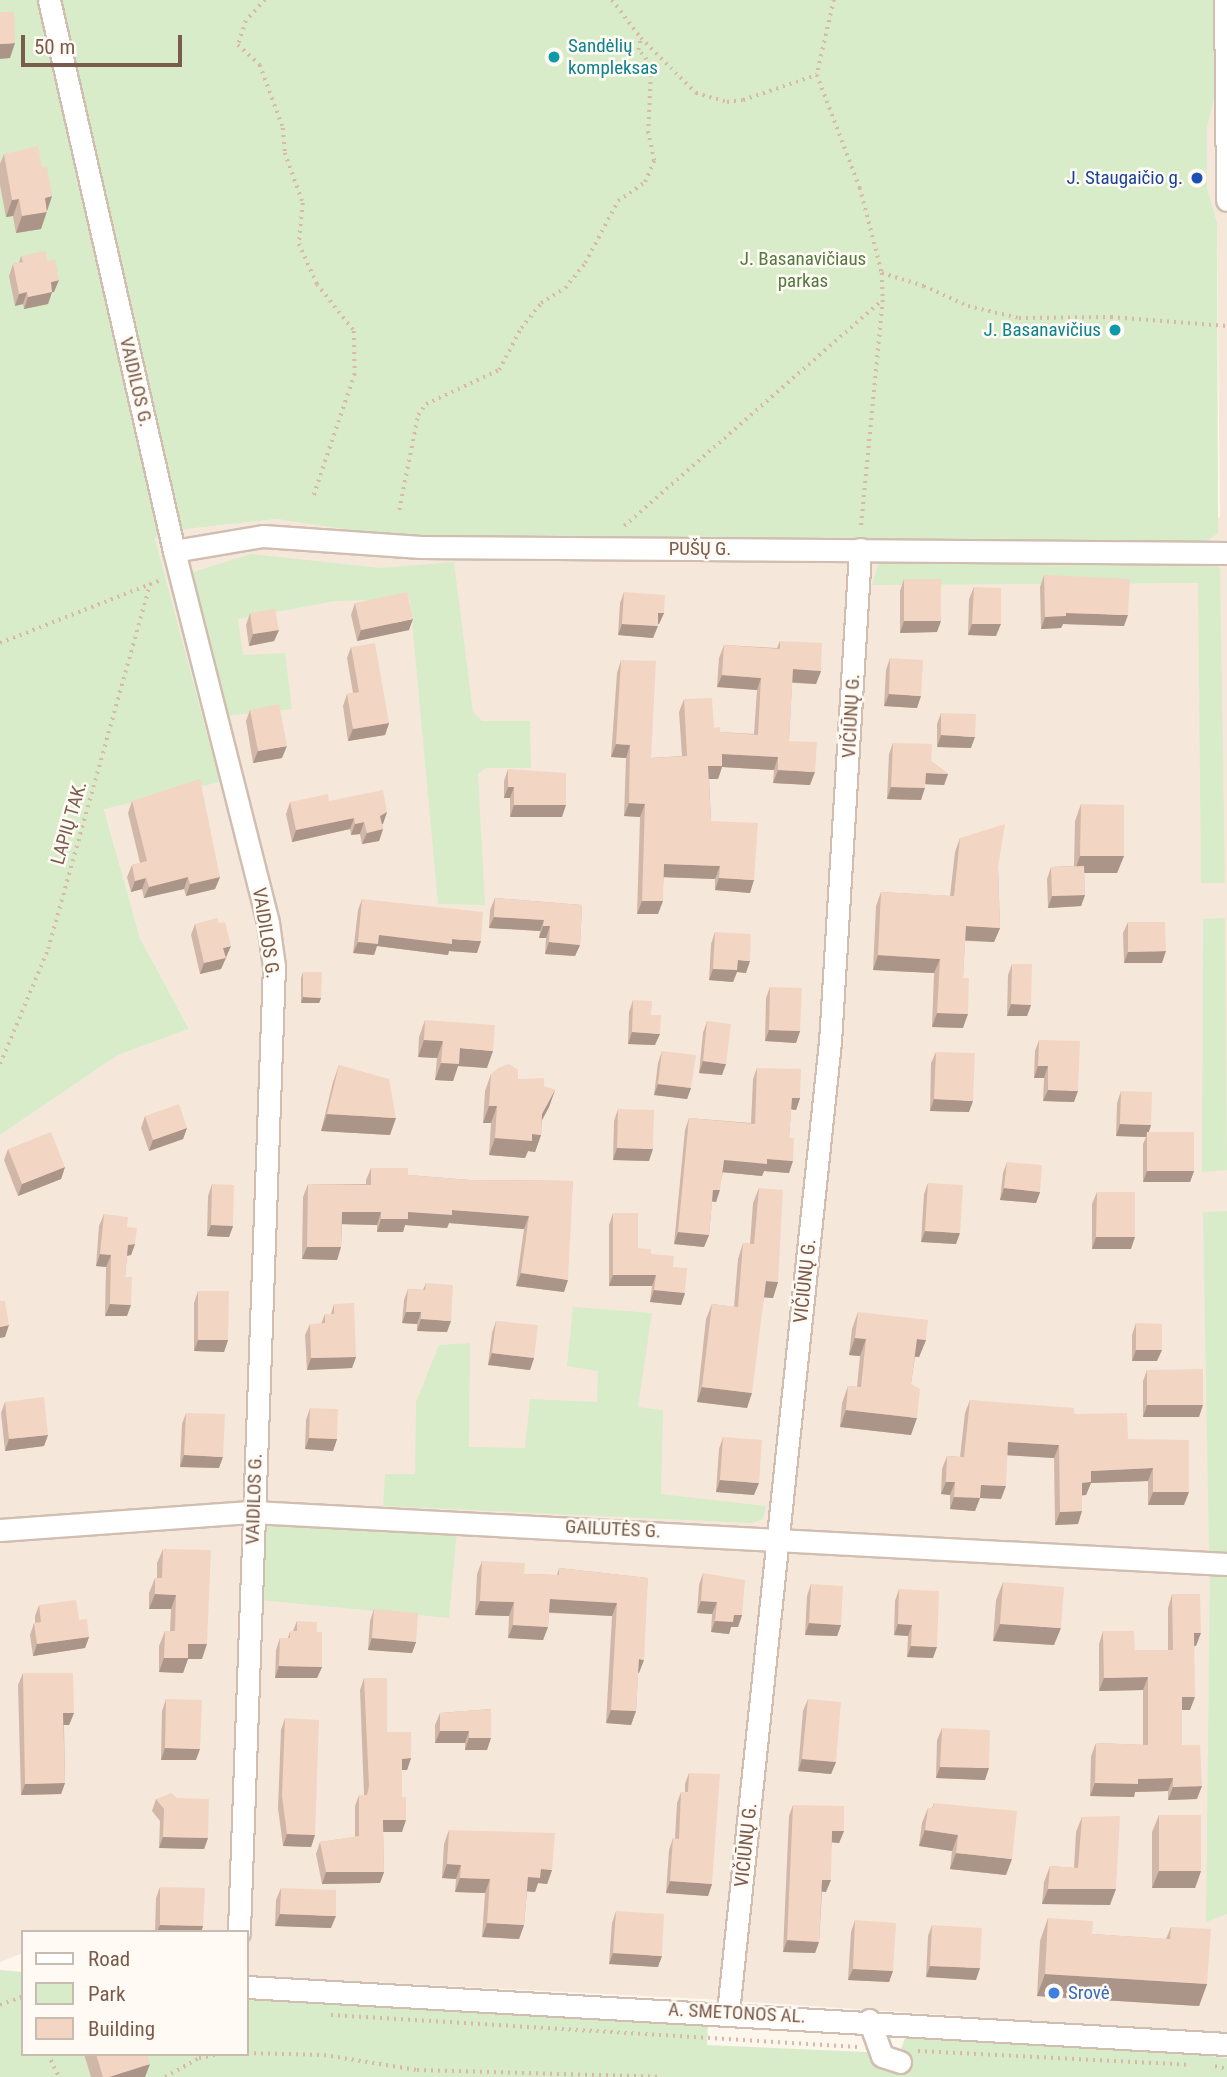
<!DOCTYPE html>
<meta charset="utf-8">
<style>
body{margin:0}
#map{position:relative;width:1227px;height:2077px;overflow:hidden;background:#fdf6ec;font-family:"Roboto Condensed",sans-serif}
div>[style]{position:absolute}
.residential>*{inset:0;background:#f5e8da}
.green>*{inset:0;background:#d8ecc9}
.path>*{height:3.5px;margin-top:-1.75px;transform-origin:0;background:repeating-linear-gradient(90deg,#d9b8a5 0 2px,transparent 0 7px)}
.roads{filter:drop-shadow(2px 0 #d1beb0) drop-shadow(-2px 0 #d1beb0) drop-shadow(0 2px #d1beb0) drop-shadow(0 -2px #d1beb0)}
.minor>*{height:21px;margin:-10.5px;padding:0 10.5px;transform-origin:10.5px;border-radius:10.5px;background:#fff}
.wall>*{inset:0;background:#d1b7a8}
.shaded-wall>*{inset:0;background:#aa9588}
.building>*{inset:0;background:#f3d5c3}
.dots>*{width:19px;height:19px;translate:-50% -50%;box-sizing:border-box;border:4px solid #fffaf3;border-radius:50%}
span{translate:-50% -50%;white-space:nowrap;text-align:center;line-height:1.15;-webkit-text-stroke:5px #fffaf3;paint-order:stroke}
.culture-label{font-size:19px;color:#0d838f}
.left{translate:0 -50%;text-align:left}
.right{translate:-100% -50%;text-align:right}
.transit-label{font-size:19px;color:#164399}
.park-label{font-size:19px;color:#537a41}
.street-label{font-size:19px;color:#7a5c4d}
.shop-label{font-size:19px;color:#366cbe}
.legend{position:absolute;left:21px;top:1930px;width:228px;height:126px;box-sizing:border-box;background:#fffaf3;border:2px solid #cabbb1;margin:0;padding:9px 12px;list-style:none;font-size:21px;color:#7a5c4d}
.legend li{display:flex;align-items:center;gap:14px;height:35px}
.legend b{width:35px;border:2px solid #cabbb1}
.scale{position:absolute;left:21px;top:35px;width:161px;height:32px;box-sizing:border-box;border:4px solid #7a5c4d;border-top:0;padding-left:9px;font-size:21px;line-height:24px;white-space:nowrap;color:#7a5c4d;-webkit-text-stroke:5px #fffaf3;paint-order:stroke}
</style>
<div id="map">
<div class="residential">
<i style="clip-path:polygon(1214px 0,1227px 0,1227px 2034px,705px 1999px,247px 1976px,247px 1932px,23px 1932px,23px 1953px,0 1962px,0 1135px,118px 1055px,189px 1029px,140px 938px,104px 808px,220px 781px,155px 538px,187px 529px,277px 519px,554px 539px,1185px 543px,1220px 517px,1217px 222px,1207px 187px,1207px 128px,1215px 96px)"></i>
</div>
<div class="green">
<i style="clip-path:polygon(0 0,1214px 0,1215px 96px,1207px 128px,1207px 187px,1217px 222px,1218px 533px,1207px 541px,1185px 543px,418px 540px,277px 519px,187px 529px,155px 538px,220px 782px,104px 809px,140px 938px,189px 1029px,118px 1055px,0 1135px)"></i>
<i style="clip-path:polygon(251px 554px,380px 568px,454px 562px,473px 712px,482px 721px,530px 721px,531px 768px,486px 768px,478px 774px,485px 905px,438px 904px,410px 599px,335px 601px,238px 619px,243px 655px,285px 653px,292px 709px,225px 716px,192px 583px,193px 572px)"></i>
<i style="clip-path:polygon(884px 560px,1208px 561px,1220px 568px,1225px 883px,1201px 883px,1198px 583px,872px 585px,878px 565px)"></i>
<i style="clip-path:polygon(1225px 918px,1227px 1170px,1202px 1172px,1203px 919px)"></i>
<i style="clip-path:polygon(1227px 1211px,1227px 1552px,1209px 1555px,1203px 1212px)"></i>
<i style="clip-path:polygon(573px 1307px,652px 1313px,638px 1407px,663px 1410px,661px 1494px,766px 1506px,763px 1519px,752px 1523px,383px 1506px,385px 1474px,415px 1474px,416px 1402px,439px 1345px,470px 1343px,469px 1447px,525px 1448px,530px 1399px,597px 1402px,598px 1371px,567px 1366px)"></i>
<i style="clip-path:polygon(263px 1521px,457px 1529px,449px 1618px,260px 1600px)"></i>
<i style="clip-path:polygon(1210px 1570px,1227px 1572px,1227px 1914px,1206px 1922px)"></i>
<i style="clip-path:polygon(0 1970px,23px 1972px,23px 2054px,247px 2054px,247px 2000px,708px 2023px,707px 2045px,867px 2052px,880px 2063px,895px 2066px,906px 2035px,1196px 2054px,1227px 2058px,1227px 2077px,0 2077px)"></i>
</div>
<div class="path">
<i style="left:265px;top:0;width:28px;rotate:132deg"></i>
<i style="left:246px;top:21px;width:25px;rotate:108deg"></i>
<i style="left:238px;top:45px;width:30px;rotate:42deg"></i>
<i style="left:260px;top:65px;width:67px;rotate:69.9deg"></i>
<i style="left:283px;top:128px;width:25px;rotate:85deg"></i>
<i style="left:285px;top:153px;width:53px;rotate:70.2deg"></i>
<i style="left:303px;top:203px;width:41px;rotate:95.6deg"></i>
<i style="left:299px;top:244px;width:44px;rotate:65.8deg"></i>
<i style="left:317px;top:284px;width:60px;rotate:51.8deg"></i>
<i style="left:354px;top:331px;width:43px;rotate:88.7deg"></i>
<i style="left:355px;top:374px;width:131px;rotate:108.7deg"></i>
<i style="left:612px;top:0;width:48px;rotate:52.7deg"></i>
<i style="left:641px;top:38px;width:78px;rotate:45deg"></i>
<i style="left:696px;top:93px;width:32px;rotate:16deg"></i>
<i style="left:727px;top:102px;width:16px;rotate:-7deg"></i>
<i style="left:743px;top:100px;width:78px;rotate:-18.7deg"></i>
<i style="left:834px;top:0;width:77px;rotate:102.8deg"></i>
<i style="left:817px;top:75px;width:121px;rotate:69.2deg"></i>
<i style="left:860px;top:188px;width:88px;rotate:75.5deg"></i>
<i style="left:882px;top:273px;width:27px;rotate:88deg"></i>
<i style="left:883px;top:300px;width:231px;rotate:95.5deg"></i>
<i style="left:882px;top:273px;width:44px;rotate:17.2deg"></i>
<i style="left:924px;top:286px;width:48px;rotate:24.4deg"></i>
<i style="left:968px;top:306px;width:52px;rotate:13.2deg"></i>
<i style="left:1019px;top:318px;width:92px;rotate:-0.6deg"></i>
<i style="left:1111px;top:317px;width:116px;rotate:4.4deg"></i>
<i style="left:399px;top:510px;width:97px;rotate:-78.7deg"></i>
<i style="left:418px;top:415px;width:14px;rotate:-54deg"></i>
<i style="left:426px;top:404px;width:81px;rotate:-25deg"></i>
<i style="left:499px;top:370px;width:47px;rotate:-62.4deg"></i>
<i style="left:521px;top:328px;width:32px;rotate:-51deg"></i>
<i style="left:541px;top:303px;width:28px;rotate:-32deg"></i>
<i style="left:565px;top:288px;width:32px;rotate:-51deg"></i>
<i style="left:585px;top:263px;width:70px;rotate:-62deg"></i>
<i style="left:618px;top:201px;width:33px;rotate:-35deg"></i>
<i style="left:645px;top:182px;width:23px;rotate:-67deg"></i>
<i style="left:654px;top:161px;width:29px;rotate:-102deg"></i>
<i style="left:648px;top:133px;width:68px;rotate:-87.5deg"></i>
<i style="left:651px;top:65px;width:20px;rotate:-131deg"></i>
<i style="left:638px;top:50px;width:12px;rotate:-76deg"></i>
<i style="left:624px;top:526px;width:342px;rotate:-41.2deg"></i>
<i style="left:0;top:643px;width:173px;rotate:-21.4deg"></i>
<i style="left:0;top:1064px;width:125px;rotate:-67.3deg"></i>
<i style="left:48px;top:949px;width:379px;rotate:-74.4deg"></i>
<i style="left:0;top:2005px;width:25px;rotate:-21deg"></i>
<i style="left:331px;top:2015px;width:528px;rotate:3.47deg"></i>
<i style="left:918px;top:2051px;width:272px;rotate:2.9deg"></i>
<i style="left:247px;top:2053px;width:77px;rotate:1.5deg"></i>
<i style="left:324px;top:2055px;width:94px;rotate:9.2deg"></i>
<i style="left:417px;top:2070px;width:244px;rotate:1.6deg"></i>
<i style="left:48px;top:2054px;width:25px;rotate:64deg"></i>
<i style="left:1215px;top:2066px;width:12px;rotate:14deg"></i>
<i style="left:165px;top:2077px;width:39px;rotate:-29deg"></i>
<i style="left:199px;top:2058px;width:21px;rotate:-11deg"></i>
</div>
<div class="roads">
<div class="minor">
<i style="left:49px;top:0;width:565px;rotate:77.22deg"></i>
<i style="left:174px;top:551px;width:384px;rotate:75.8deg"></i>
<i style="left:268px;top:923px;width:43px;rotate:82.1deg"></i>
<i style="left:274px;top:966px;width:967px;rotate:92.08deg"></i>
<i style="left:1225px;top:0;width:200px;rotate:89.4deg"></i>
<i style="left:174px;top:551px;width:90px;rotate:-9.6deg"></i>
<i style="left:263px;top:536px;width:158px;rotate:4deg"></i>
<i style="left:421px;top:547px;width:806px;rotate:0.43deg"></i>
<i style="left:0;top:1530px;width:254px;rotate:-4.1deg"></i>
<i style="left:253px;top:1512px;width:975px;rotate:3.06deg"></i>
<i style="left:247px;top:1987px;width:982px;rotate:3.33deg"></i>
<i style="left:728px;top:2012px;width:975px;rotate:-84deg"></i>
<i style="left:830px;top:1042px;width:494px;rotate:-86.5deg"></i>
<i style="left:869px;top:2020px;width:38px;rotate:70deg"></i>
<i style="left:882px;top:2056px;width:19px;rotate:18deg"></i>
</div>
</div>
<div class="wall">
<i style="clip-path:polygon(4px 154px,42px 168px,52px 196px,41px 229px,16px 233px,13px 216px,6px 217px,0 185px,0 164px)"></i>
<i style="clip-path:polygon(21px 256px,54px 292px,52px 292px,48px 304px,24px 309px,23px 304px,15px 306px,9px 276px,13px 264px,19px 263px)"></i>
<i style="clip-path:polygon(1044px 575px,1124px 626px,1063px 624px,1061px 628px,1041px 629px,1040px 587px)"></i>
<i style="clip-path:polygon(904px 579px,937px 632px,900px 633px,900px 591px)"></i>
<i style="clip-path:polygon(974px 587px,996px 636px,968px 635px,969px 599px)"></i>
<i style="clip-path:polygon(624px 592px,664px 613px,659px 624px,658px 624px,653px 638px,618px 635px,620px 603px)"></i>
<i style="clip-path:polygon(355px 603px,409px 630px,357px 641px,351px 615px)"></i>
<i style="clip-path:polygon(250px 613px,279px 630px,274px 641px,249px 646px,246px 625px)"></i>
<i style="clip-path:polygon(780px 641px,821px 671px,816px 684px,792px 683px,789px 741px,810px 785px,773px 783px,774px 770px,722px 767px,718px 779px,709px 779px,711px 821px,750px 893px,715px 890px,715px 879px,664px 877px,658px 914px,637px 914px,640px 817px,624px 816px,626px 758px,611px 757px,617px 673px,621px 660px,651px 758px,682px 756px,679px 712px,684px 699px,714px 728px,720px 732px,754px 734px,757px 690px,717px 687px,719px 658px,724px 645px,777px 648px)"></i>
<i style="clip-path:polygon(351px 647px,389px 723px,385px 735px,348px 741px,343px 706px,347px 694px,353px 693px,347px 658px)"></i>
<i style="clip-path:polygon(890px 658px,917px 708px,884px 706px,886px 670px)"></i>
<i style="clip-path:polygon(250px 710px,282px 758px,253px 763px,246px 721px)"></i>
<i style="clip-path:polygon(941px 713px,971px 748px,937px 747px,937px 724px)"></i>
<i style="clip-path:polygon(893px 743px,931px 761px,948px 774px,944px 785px,925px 784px,921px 800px,887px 799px,889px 754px)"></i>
<i style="clip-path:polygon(508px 769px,562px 817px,510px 817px,510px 798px,504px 798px,504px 781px)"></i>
<i style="clip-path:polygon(132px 801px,220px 877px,215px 889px,186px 896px,184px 889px,144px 898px,142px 889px,131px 892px,127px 877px,132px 865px,140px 863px,128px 813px)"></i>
<i style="clip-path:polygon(329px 801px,387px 812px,382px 824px,383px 829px,379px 841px,362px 844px,360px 834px,351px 835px,350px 829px,292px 842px,286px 814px,290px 802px)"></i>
<i style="clip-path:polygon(1081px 804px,1124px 856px,1117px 873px,1084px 873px,1085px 895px,1081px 906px,1048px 908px,1047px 879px,1051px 867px,1074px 866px,1075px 821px)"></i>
<i style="clip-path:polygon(960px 838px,998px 867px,1000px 928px,994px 942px,965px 941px,963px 978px,963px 1028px,932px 1027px,934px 973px,873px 970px,876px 906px,881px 892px,950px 896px,955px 852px)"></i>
<i style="clip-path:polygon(495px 898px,582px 905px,580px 945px,575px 956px,545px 954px,546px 938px,539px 938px,540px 931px,489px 928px,490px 910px)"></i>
<i style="clip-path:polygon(362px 899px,477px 953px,449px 951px,448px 955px,377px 946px,374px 955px,353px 953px,358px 910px)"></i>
<i style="clip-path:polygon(1128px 922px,1162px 963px,1124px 963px,1123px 933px)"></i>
<i style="clip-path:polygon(195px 924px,227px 958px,226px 958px,221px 969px,200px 974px,191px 935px)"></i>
<i style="clip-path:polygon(715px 932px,746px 973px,737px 972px,733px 982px,709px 980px,711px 944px)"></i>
<i style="clip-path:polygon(1012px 964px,1031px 1005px,1027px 1016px,1007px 1016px,1008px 975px)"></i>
<i style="clip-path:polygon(303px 972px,321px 998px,319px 1003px,301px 1003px,301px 978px)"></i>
<i style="clip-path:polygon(770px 987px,800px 1031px,796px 1043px,765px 1041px,766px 998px)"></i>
<i style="clip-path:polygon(633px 1000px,651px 1015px,655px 1045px,628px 1044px,629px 1012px)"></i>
<i style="clip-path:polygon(425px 1020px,487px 1068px,458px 1066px,453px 1081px,435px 1080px,437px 1058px,418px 1057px,419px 1037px)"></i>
<i style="clip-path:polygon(707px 1021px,722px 1075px,699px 1073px,703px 1033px)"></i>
<i style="clip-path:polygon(1039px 1040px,1074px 1102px,1043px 1101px,1044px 1078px,1034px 1078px,1035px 1051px)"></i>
<i style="clip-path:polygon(662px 1051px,691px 1088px,687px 1099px,654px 1095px,658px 1063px)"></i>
<i style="clip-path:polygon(936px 1052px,969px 1112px,930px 1111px,931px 1063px)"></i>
<i style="clip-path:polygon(339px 1065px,390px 1135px,321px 1131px,333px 1082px)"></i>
<i style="clip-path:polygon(757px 1068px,800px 1098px,796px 1110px,791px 1109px,789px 1138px,789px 1173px,764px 1171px,762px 1176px,723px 1172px,716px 1202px,712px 1201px,709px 1235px,704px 1247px,674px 1244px,685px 1130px,689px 1118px,751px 1123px,753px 1079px)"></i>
<i style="clip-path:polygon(491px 1074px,518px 1079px,555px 1090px,549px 1107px,542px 1120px,541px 1135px,535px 1152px,528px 1151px,525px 1158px,489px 1155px,491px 1123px,483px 1123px,485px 1091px)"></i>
<i style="clip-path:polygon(1121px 1091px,1151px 1125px,1149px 1132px,1194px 1171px,1190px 1182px,1143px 1182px,1143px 1144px,1146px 1137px,1116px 1136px,1117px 1103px)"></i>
<i style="clip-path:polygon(618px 1109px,649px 1161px,613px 1160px,614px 1121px)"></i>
<i style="clip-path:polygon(145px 1116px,187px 1128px,183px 1139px,149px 1151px,141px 1128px)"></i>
<i style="clip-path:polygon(8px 1149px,65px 1167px,61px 1179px,18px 1196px,4px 1160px)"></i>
<i style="clip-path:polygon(1007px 1162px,1040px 1192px,1036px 1203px,1000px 1200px,1003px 1173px)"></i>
<i style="clip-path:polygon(371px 1168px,408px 1175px,470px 1180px,573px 1181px,564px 1292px,516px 1286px,524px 1229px,449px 1223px,447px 1228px,405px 1225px,403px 1232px,377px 1232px,377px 1225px,342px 1224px,341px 1247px,337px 1260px,302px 1259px,303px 1197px,308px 1184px,366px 1184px,366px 1180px)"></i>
<i style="clip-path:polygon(928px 1183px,956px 1244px,921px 1242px,924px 1194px)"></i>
<i style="clip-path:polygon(212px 1184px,233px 1226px,229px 1237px,207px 1236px,208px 1196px)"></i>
<i style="clip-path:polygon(759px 1188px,778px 1282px,773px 1298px,764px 1297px,747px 1408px,697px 1402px,706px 1319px,712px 1304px,734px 1307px,738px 1259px,743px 1243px,750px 1244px,753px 1203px)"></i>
<i style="clip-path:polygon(1097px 1192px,1131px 1249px,1092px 1249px,1092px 1204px)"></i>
<i style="clip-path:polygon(613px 1213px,638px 1248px,651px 1254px,685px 1293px,681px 1305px,650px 1302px,652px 1286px,609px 1286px,609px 1225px)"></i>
<i style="clip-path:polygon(104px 1214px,127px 1227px,135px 1244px,131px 1255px,127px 1256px,125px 1277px,127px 1316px,105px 1316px,106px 1267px,96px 1266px,99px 1226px)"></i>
<i style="clip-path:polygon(426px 1283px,447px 1332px,417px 1331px,417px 1324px,402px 1323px,404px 1300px,408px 1289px,423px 1290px)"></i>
<i style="clip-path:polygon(198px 1291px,228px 1340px,224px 1352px,194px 1351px,194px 1303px)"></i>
<i style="clip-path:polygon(334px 1304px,356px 1357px,352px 1368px,307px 1370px,305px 1335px,310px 1324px,321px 1324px,325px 1314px,331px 1314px)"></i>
<i style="clip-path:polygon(858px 1312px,926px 1340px,919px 1357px,915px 1357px,911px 1384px,911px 1435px,840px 1427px,842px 1403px,848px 1386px,857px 1387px,860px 1356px,849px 1355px,852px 1329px)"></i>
<i style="clip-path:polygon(496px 1321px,534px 1358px,530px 1370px,488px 1365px,492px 1333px)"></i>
<i style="clip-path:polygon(1136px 1323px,1157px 1361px,1132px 1361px,1132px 1335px)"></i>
<i style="clip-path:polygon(1147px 1370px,1199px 1417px,1143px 1417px,1143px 1381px)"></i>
<i style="clip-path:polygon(970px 1400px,1074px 1414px,1128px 1439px,1184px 1505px,1148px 1505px,1148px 1481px,1091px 1483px,1086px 1495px,1082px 1495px,1078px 1524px,1055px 1525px,1054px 1458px,1007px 1455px,1001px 1499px,980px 1498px,975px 1511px,950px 1509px,950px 1495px,941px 1494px,942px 1469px,947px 1456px,960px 1457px,965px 1413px)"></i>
<i style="clip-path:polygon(5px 1402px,48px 1435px,44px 1446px,5px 1451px,1px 1413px)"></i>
<i style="clip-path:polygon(310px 1408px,337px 1439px,333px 1451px,305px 1449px,306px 1420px)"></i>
<i style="clip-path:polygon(186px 1413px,219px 1468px,180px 1467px,182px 1424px)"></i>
<i style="clip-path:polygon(723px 1437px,754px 1495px,716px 1492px,719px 1449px)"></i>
<i style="clip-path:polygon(163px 1549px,202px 1659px,188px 1659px,183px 1673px,159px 1672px,159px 1646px,165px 1631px,170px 1631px,171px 1609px,149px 1609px,149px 1593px,155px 1578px,157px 1578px,157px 1563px)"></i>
<i style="clip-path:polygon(482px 1561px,524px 1574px,557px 1575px,559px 1568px,648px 1578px,639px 1673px,638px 1673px,636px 1711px,631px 1725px,606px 1723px,612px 1616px,549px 1613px,548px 1627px,543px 1640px,508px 1638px,509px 1616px,475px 1615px,477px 1574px)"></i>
<i style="clip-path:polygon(703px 1573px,742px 1615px,738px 1627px,731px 1627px,729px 1634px,711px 1632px,712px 1614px,697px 1613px,699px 1585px)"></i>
<i style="clip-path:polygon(1003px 1582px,1054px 1645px,993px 1641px,996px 1600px)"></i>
<i style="clip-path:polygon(811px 1584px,841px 1625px,837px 1636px,805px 1635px,807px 1596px)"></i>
<i style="clip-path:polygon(899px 1589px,933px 1658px,907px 1657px,908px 1636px,894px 1635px,895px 1601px)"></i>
<i style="clip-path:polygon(1172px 1594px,1196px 1646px,1194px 1646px,1190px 1710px,1182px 1710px,1182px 1745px,1197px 1799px,1168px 1800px,1168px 1791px,1135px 1792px,1134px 1797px,1090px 1796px,1091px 1756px,1096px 1743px,1143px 1745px,1143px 1690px,1099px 1691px,1099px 1644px,1103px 1631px,1135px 1650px,1168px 1650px,1168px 1608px)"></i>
<i style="clip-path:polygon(39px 1605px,79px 1620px,89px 1637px,85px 1648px,33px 1656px,30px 1635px,34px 1623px,35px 1623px,35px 1616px)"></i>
<i style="clip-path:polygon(374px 1609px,416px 1642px,412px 1653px,368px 1650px,370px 1621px)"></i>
<i style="clip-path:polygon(297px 1621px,317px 1632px,322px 1667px,317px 1678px,275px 1678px,276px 1650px,280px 1638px,288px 1638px,290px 1631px,293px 1631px)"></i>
<i style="clip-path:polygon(23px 1673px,74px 1713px,69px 1725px,64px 1725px,65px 1783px,61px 1794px,21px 1795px,18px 1685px)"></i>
<i style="clip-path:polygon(364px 1678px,387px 1732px,411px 1758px,407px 1770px,402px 1770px,402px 1832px,383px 1832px,384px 1872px,380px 1883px,322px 1884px,316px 1854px,320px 1842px,355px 1837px,355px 1806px,359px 1795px,364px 1795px,360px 1690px)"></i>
<i style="clip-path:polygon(166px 1699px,196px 1760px,161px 1760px,162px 1711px)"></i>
<i style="clip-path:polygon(808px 1699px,836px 1762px,831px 1774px,798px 1771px,803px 1711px)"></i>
<i style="clip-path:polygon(491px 1709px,487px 1750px,465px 1750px,465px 1743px,435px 1743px,435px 1725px,440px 1713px)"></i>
<i style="clip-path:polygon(285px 1718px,315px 1835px,311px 1847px,283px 1846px,278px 1808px,281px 1730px)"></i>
<i style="clip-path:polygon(942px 1728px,985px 1780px,936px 1778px,937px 1740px)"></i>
<i style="clip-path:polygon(689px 1773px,712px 1884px,708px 1896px,666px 1893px,669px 1850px,673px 1838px,675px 1838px,677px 1803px,681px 1792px,685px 1792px,685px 1784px)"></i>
<i style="clip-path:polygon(177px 1798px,208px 1838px,204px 1849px,159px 1848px,160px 1821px,152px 1811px,156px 1799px)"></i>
<i style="clip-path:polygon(934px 1803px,1006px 1875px,950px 1869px,952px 1851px,919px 1846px,922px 1823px,928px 1808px,932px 1808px)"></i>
<i style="clip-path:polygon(793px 1805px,844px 1831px,839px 1843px,832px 1842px,826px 1892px,822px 1892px,819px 1942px,815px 1953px,783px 1952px,789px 1816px)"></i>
<i style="clip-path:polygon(1159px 1815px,1201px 1871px,1195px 1888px,1152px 1888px,1152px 1832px)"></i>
<i style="clip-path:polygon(1082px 1817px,1110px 1905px,1042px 1904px,1044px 1882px,1050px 1866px,1074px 1868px,1076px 1832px)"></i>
<i style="clip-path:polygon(449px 1830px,552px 1870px,547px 1884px,538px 1883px,535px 1892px,527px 1891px,524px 1925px,519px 1939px,482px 1937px,485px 1893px,455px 1892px,456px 1879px,442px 1878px,444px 1844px)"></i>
<i style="clip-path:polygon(160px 1887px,203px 1926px,201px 1932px,155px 1932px,156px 1898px)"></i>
<i style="clip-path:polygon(281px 1888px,331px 1928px,275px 1926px,276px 1900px)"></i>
<i style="clip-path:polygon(616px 1911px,658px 1967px,609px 1964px,612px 1923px)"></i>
<i style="clip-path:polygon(1048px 1918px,1092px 1934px,1166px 1939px,1171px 1927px,1207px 1984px,1199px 2006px,1037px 1996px,1040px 1941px)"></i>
<i style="clip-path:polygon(855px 1920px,893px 1971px,889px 1982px,848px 1980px,851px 1932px)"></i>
<i style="clip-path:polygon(932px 1925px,976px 1980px,926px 1977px,928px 1936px)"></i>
<i style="clip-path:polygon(84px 2054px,147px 2054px,145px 2077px,91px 2077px)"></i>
</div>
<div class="shaded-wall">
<i style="clip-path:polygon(15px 43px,10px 58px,0 59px,0 44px)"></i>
<i style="clip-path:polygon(52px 196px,41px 229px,16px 233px,22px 216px,45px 198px)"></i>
<i style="clip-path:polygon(19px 199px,13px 216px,6px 217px,12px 200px)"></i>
<i style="clip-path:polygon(59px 280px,54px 292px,46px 293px,51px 282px)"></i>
<i style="clip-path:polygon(27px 292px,23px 304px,15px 306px,19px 294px)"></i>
<i style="clip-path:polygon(52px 292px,48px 304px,24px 309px,28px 297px)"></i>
<i style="clip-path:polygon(658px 613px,664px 613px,659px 624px,654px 624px)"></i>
<i style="clip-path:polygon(1066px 613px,1128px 615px,1124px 626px,1063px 624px,1061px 628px,1041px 629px,1045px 617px)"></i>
<i style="clip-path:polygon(413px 619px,409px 630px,357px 641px,361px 630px)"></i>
<i style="clip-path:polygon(904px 621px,941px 621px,937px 632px,900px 633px)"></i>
<i style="clip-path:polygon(622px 624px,658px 626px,653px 638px,618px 635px)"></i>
<i style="clip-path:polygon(972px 624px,1001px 624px,996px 636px,968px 635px)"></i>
<i style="clip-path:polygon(279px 630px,274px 641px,249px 646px,253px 634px)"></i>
<i style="clip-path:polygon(793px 669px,821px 671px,816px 684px,788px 682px)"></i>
<i style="clip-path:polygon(722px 675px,761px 678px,757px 690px,717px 687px)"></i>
<i style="clip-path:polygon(889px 694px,921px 696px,917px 708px,884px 706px)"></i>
<i style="clip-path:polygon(389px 723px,385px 735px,348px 741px,353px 729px)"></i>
<i style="clip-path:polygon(941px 735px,975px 737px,971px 748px,937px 747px)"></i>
<i style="clip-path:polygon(616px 744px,630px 745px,626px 758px,611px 757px)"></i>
<i style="clip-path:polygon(287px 746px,282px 758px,253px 763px,258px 751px)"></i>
<i style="clip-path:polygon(722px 754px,778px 757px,774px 770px,722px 767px,718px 779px,704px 779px,708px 766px)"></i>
<i style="clip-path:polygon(778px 770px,815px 772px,810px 785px,773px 783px)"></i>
<i style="clip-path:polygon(926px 773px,948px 774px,944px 785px,922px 784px)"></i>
<i style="clip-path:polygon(508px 787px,514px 787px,510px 798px,504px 798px)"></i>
<i style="clip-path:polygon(891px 787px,925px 788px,921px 800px,887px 799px)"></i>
<i style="clip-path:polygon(629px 803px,645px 804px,640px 817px,624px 816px)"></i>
<i style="clip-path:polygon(514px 805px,566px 805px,562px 817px,510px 817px)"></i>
<i style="clip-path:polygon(387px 812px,383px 824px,376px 827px,380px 816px)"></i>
<i style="clip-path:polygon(354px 818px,350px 829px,292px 842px,296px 830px)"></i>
<i style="clip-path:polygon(364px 822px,360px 834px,351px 835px,355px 824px)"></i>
<i style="clip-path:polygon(383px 829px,379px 841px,362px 844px,367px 833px)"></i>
<i style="clip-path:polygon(1080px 856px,1124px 856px,1117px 873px,1074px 873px)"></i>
<i style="clip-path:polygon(664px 864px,720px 866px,715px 879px,659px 877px)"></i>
<i style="clip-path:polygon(188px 877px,184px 889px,144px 898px,149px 887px)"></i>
<i style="clip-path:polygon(220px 877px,215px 889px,186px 896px,190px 884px)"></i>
<i style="clip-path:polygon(146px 878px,142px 889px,131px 892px,135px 881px)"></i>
<i style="clip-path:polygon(719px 878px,754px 880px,750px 893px,715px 890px)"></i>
<i style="clip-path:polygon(1085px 895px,1081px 906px,1048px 908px,1052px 896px)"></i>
<i style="clip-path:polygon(642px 901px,663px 901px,658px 914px,637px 914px)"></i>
<i style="clip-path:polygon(494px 917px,544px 920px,540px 931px,489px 928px)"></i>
<i style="clip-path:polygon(543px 926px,550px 926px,546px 938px,539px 938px)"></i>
<i style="clip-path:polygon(966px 926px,1000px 928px,994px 942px,961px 940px)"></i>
<i style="clip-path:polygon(379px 935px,452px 939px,481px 941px,477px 953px,449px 951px,448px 955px,377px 946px,374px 955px,353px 953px,358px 942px)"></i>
<i style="clip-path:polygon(549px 942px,580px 945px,575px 956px,545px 954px)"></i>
<i style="clip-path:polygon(231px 946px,221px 969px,200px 974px,204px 963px,223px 948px)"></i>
<i style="clip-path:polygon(1166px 951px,1162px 963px,1124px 963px,1128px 952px)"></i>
<i style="clip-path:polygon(878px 955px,940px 959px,934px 973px,873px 970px)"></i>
<i style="clip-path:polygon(738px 960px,750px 961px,746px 973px,737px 972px,733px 982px,709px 980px,713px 969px)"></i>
<i style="clip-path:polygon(303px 997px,321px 998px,319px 1003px,301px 1003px)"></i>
<i style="clip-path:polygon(1011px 1004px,1031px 1005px,1027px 1016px,1007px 1016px)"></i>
<i style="clip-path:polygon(937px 1013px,968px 1014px,963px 1028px,932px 1027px)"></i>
<i style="clip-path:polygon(769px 1030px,800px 1031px,796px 1043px,765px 1041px)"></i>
<i style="clip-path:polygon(632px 1032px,660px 1034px,655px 1045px,628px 1044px)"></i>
<i style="clip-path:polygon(424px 1040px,443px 1041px,437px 1058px,418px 1057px)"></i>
<i style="clip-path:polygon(460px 1048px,493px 1051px,487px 1068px,458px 1066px,453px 1081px,435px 1080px,441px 1063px)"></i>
<i style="clip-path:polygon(703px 1061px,726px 1064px,722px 1075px,699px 1073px)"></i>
<i style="clip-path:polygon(1038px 1066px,1048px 1066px,1044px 1078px,1034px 1078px)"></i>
<i style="clip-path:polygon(658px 1084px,691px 1088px,687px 1099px,654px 1095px)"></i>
<i style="clip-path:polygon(555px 1090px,549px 1107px,536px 1131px,542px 1114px)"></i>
<i style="clip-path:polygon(1048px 1090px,1078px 1091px,1074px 1102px,1043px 1101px)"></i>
<i style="clip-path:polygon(792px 1098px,800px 1098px,796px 1110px,788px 1109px)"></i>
<i style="clip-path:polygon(934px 1099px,973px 1101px,969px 1112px,930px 1111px)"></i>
<i style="clip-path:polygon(489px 1106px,497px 1106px,491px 1123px,483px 1123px)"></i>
<i style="clip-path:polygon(327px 1114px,396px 1118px,390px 1135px,321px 1131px)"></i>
<i style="clip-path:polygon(1120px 1124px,1151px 1125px,1147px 1137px,1147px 1132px,1146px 1137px,1116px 1136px)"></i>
<i style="clip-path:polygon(187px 1128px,183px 1139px,149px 1151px,153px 1140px)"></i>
<i style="clip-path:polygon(532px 1134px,541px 1135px,535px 1152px,528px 1151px,525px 1158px,489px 1155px,495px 1138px)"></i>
<i style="clip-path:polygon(617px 1148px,653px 1149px,649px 1161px,613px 1160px)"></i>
<i style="clip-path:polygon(767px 1159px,793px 1161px,789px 1173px,764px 1171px,762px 1176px,720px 1172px,724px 1160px)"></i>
<i style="clip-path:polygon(65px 1167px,61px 1179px,18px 1196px,22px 1184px)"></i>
<i style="clip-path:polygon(1147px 1171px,1194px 1171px,1190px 1182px,1143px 1182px)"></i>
<i style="clip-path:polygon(1004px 1188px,1040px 1192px,1036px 1203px,1000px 1200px)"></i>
<i style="clip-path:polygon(713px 1190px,720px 1190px,716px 1202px,709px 1201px)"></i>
<i style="clip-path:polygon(452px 1210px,529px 1216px,524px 1229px,449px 1223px,447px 1228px,405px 1225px,403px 1232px,377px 1232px,381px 1219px,408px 1212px)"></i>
<i style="clip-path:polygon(342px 1212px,381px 1212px,377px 1225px,337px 1224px)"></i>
<i style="clip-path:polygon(211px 1225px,233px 1226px,229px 1237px,207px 1236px)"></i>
<i style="clip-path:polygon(925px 1231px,960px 1233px,956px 1244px,921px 1242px)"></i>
<i style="clip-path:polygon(678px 1232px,709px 1235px,704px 1247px,674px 1244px)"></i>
<i style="clip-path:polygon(1096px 1237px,1135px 1237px,1131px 1249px,1092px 1249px)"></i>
<i style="clip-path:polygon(135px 1244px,131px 1255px,124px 1256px,128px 1245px)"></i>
<i style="clip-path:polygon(307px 1247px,341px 1247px,337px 1260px,302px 1259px)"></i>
<i style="clip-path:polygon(100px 1254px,111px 1255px,106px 1267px,96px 1266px)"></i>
<i style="clip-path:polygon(521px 1273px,568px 1280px,564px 1292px,516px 1286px)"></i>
<i style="clip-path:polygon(613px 1275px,656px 1275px,652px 1286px,609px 1286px)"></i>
<i style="clip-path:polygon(766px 1281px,778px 1282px,773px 1298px,760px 1297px)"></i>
<i style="clip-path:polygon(654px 1290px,685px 1293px,681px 1305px,650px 1302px)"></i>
<i style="clip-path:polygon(110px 1304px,131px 1305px,127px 1316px,105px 1316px)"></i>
<i style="clip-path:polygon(406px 1312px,421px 1312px,417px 1324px,402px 1323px)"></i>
<i style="clip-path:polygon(421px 1319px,451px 1321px,447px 1332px,417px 1331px)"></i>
<i style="clip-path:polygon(9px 1325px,5px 1337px,0 1338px,0 1327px)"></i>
<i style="clip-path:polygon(855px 1338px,866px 1339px,860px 1356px,849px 1355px)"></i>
<i style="clip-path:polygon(917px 1339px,926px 1340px,919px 1357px,910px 1356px)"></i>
<i style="clip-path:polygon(198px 1340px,228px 1340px,224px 1352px,194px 1351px)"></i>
<i style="clip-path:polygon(1136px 1350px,1162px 1350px,1157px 1361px,1132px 1361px)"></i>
<i style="clip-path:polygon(492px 1353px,534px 1358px,530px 1370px,488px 1365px)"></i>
<i style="clip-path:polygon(356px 1357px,352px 1368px,307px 1370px,311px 1358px)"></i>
<i style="clip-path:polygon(702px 1387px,752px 1393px,747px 1408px,697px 1402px)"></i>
<i style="clip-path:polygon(1147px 1405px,1203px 1405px,1199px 1417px,1143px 1417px)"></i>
<i style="clip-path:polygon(846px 1410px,917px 1418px,911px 1435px,840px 1427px)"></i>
<i style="clip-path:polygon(48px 1435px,44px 1446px,5px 1451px,9px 1439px)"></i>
<i style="clip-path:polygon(309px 1438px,337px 1439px,333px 1451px,305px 1449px)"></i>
<i style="clip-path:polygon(1008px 1442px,1059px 1445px,1054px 1458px,1003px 1455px)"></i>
<i style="clip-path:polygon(184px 1455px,223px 1457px,219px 1468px,180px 1467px)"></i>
<i style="clip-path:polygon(1153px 1468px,1148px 1481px,1091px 1483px,1086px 1495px,1077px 1496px,1082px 1483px,1091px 1471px)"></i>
<i style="clip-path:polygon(720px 1480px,759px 1483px,754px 1495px,716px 1492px)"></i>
<i style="clip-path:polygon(946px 1482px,955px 1482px,950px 1495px,941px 1494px)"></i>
<i style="clip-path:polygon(981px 1485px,1006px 1486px,1001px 1499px,980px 1498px,975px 1511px,950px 1509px,954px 1497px)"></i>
<i style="clip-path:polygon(1153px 1492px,1189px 1492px,1184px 1505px,1148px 1505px)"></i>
<i style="clip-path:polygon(1082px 1511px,1078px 1524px,1055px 1525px,1060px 1512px)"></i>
<i style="clip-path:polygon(155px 1594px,176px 1595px,171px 1609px,149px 1609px)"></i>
<i style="clip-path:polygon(550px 1599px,617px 1603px,612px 1616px,545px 1612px)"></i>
<i style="clip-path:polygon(480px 1601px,514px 1602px,509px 1616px,475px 1615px)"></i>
<i style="clip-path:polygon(701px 1601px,717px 1602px,712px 1614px,697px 1613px)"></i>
<i style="clip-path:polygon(734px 1615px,742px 1615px,738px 1627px,731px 1627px,729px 1634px,711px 1632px,715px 1621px)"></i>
<i style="clip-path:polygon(809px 1623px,841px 1625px,837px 1636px,805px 1635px)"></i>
<i style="clip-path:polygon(898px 1624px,912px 1625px,908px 1636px,894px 1635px)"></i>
<i style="clip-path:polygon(1000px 1624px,1061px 1628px,1054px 1645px,993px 1641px)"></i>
<i style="clip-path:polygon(513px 1625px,548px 1627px,543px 1640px,508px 1638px)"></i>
<i style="clip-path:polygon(1194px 1633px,1201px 1633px,1196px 1646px,1189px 1646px)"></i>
<i style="clip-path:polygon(89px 1637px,85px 1648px,33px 1656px,37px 1644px)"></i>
<i style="clip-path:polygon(372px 1638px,416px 1642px,412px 1653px,368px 1650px)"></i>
<i style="clip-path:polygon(188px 1644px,207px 1644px,202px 1659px,188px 1659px,183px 1673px,159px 1672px,164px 1658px)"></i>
<i style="clip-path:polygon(911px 1646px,937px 1647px,933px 1658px,907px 1657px)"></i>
<i style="clip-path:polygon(639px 1659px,644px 1660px,639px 1673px,634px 1673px)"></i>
<i style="clip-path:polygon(279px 1666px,322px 1667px,317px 1678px,275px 1678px)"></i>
<i style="clip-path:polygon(1148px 1677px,1143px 1690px,1099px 1691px,1104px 1678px)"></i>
<i style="clip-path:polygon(1182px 1697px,1195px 1697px,1190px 1710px,1177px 1710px)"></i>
<i style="clip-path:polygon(611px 1710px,636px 1711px,631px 1725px,606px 1723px)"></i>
<i style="clip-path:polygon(63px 1713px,74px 1713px,69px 1725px,59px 1725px)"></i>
<i style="clip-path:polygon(440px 1731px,469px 1731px,465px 1743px,435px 1743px)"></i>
<i style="clip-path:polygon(469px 1738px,491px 1738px,487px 1750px,465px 1750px)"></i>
<i style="clip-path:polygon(165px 1748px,200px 1749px,196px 1760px,161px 1760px)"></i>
<i style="clip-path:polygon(411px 1758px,407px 1770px,397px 1770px,402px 1759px)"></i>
<i style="clip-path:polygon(802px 1759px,836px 1762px,831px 1774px,798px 1771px)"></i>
<i style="clip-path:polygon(940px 1767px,989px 1768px,985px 1780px,936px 1778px)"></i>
<i style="clip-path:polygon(1173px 1778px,1168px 1791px,1135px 1792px,1134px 1797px,1090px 1796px,1095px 1783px,1138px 1779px)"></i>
<i style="clip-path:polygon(65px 1783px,61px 1794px,21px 1795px,25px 1784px)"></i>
<i style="clip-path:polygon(1202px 1786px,1197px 1799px,1168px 1800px,1173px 1787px)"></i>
<i style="clip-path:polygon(383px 1820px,406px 1820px,402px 1832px,379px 1832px)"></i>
<i style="clip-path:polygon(925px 1830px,958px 1835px,952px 1851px,919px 1846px)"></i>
<i style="clip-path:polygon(832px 1831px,844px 1831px,839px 1843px,828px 1842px)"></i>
<i style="clip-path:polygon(287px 1834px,315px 1835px,311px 1847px,283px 1846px)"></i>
<i style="clip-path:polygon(163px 1837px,208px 1838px,204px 1849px,159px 1848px)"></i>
<i style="clip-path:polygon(956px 1853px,1012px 1859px,1006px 1875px,950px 1869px)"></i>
<i style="clip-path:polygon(447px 1864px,461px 1865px,456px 1879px,442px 1878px)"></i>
<i style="clip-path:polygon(541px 1869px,552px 1870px,547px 1884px,538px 1883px,535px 1892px,523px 1891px,528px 1877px)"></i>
<i style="clip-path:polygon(1159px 1871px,1201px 1871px,1195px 1888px,1152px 1888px)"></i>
<i style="clip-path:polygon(326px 1872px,384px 1872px,380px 1883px,322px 1884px)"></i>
<i style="clip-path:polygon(460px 1878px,490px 1879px,485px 1893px,455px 1892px)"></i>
<i style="clip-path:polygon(822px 1880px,831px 1880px,826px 1892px,818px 1891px)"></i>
<i style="clip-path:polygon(670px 1881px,712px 1884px,708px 1896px,666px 1893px)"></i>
<i style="clip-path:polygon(1048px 1889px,1116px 1889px,1110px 1905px,1042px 1904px)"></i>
<i style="clip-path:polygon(280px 1914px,336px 1916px,331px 1928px,275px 1926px)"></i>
<i style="clip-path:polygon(487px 1923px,524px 1925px,519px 1939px,482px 1937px)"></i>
<i style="clip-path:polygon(160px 1925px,203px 1926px,201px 1932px,157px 1932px)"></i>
<i style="clip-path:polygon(787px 1940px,819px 1942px,815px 1953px,783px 1952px)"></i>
<i style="clip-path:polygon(613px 1953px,662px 1956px,658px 1967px,609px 1964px)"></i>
<i style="clip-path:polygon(930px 1966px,980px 1968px,976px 1980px,926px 1977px)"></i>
<i style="clip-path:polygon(853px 1969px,893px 1971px,889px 1982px,848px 1980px)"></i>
<i style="clip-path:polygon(1045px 1974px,1207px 1984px,1199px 2006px,1037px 1996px)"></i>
<i style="clip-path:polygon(150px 2064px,145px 2077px,109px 2077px)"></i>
</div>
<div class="building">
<i style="clip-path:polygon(0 12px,14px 12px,15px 43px,0 44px)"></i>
<i style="clip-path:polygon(38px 146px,42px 168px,47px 167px,52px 196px,45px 198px,47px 212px,22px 216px,19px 199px,12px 200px,4px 154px)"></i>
<i style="clip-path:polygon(46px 251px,47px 261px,55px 259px,59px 280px,51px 282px,52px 292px,28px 297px,27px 292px,19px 294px,13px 264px,23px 262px,21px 256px)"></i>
<i style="clip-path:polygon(1044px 575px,1130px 579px,1128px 615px,1066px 613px,1066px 616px,1045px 617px)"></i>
<i style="clip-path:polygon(904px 579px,941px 579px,941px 621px,904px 621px)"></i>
<i style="clip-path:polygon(974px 587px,1001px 588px,1001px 624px,972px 624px)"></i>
<i style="clip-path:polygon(407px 592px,413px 619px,361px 630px,355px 603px)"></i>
<i style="clip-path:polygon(624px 592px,665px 595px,664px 613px,658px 613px,658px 626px,622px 624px)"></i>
<i style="clip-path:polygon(275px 609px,279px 630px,253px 634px,250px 613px)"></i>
<i style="clip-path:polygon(780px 641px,822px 643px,821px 671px,793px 669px,789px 741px,817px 742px,815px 772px,778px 770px,778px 757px,722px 754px,722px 766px,708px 766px,711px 821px,758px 823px,754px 880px,719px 878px,720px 866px,664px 864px,663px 901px,642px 901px,645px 804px,629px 803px,630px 745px,616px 744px,621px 660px,656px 661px,651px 758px,687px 756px,684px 699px,712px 698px,714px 728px,720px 727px,720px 732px,758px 735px,761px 678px,722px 675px,724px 645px,780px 649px)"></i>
<i style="clip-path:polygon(375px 643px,389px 723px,353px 729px,347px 694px,359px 692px,351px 647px)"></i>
<i style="clip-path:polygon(890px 658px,923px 660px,921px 696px,889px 694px)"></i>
<i style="clip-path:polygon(279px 704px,287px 746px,258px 751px,250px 710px)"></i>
<i style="clip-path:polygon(941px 713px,976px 714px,975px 737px,941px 735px)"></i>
<i style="clip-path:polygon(893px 743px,932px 744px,931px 761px,948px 774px,926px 773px,925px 788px,891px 787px)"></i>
<i style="clip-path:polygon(508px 769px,566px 773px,566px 805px,514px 805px,514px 787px,508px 787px)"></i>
<i style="clip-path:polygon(200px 779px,220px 877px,190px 884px,188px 877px,149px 887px,146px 878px,135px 881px,132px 865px,147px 861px,132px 801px)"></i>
<i style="clip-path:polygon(383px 790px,387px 812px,380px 816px,383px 829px,367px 833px,364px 822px,355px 824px,354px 818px,296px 830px,290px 802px,328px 794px,329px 801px)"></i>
<i style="clip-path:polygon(1081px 804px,1124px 805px,1124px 856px,1080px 856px)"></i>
<i style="clip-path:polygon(1005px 824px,998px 867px,1000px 928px,966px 926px,963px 978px,969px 978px,968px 1014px,937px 1013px,940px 959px,878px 955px,881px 892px,954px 896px,960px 838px)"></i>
<i style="clip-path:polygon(1084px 866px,1085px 895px,1052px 896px,1051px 867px)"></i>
<i style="clip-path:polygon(495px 898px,582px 905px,580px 945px,549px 942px,550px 926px,543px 926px,544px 920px,494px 917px)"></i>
<i style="clip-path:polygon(362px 899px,483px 912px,481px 941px,452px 939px,452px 944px,379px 935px,378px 944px,358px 942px)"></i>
<i style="clip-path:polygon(217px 918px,219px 923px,225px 922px,231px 946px,223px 948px,226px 958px,204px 963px,195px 924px)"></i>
<i style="clip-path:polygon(1128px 922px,1165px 922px,1166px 951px,1128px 952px)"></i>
<i style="clip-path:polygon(715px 932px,751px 934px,750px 961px,738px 960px,737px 970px,713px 969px)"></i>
<i style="clip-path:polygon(1012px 964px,1032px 964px,1031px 1005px,1011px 1004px)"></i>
<i style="clip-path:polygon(303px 972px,322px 972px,321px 998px,303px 997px)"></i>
<i style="clip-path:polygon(770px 987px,802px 988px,800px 1031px,769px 1030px)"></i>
<i style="clip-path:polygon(633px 1000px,652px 1001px,651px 1015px,661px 1015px,660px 1034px,632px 1032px)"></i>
<i style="clip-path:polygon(425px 1020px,495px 1025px,493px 1051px,460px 1048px,459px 1064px,441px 1063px,443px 1041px,424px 1040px)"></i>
<i style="clip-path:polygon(707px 1021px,731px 1024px,726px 1064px,703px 1061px)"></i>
<i style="clip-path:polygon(1039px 1040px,1080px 1041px,1078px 1091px,1048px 1090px,1048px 1066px,1038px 1066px)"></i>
<i style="clip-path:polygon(662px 1051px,696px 1055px,691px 1088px,658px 1084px)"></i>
<i style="clip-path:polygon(936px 1052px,975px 1053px,973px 1101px,934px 1099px)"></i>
<i style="clip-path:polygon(509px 1064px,518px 1070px,518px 1079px,544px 1078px,544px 1086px,555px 1090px,542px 1114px,541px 1135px,532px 1134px,532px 1141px,495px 1138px,497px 1106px,489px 1106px,491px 1074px,498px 1068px)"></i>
<i style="clip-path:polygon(339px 1065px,389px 1079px,396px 1118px,327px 1114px)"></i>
<i style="clip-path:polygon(757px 1068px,801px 1069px,800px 1098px,792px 1098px,789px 1138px,794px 1138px,793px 1161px,767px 1159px,767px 1164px,724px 1160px,720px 1190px,713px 1190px,709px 1235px,678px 1232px,689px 1118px,755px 1124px)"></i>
<i style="clip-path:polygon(1121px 1091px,1152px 1092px,1151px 1125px,1120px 1124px)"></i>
<i style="clip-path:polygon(179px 1104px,187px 1128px,153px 1140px,145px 1116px)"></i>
<i style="clip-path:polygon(618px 1109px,654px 1110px,653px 1149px,617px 1148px)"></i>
<i style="clip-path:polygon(51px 1132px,65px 1167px,22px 1184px,8px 1149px)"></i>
<i style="clip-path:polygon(1147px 1132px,1194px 1132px,1194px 1171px,1147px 1171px)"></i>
<i style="clip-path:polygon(1007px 1162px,1042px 1165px,1040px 1192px,1004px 1188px)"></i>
<i style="clip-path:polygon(371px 1168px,408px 1168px,408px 1175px,470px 1180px,573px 1181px,568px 1280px,521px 1273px,529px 1216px,452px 1210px,452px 1215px,408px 1212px,408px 1219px,381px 1219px,381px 1212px,342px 1212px,341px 1247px,307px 1247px,308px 1184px,371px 1185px)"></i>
<i style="clip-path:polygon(928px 1183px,963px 1185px,960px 1233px,925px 1231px)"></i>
<i style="clip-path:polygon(212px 1184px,234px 1185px,233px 1226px,211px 1225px)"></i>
<i style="clip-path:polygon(759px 1188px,783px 1190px,778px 1282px,766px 1281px,752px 1393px,702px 1387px,712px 1304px,738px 1307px,743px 1243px,754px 1244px)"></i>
<i style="clip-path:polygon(1097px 1192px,1135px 1192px,1135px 1237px,1096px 1237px)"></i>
<i style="clip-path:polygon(613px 1213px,638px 1213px,638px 1248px,651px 1249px,651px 1254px,674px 1256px,673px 1267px,687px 1268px,685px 1293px,654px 1290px,656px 1275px,613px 1275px)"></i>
<i style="clip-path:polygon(104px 1214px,128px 1217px,127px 1227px,137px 1228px,135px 1244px,128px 1245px,125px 1277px,132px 1277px,131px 1305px,110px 1304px,111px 1255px,100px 1254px)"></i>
<i style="clip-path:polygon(426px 1283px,453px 1285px,451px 1321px,421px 1319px,421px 1312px,406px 1312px,408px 1289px,425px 1290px)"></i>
<i style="clip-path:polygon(198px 1291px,229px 1291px,228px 1340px,198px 1340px)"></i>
<i style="clip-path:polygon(0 1301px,5px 1301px,9px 1325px,0 1327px)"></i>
<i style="clip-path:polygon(354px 1303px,356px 1357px,311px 1358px,310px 1324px,325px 1323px,325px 1314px,334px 1314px,334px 1304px)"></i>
<i style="clip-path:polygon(858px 1312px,928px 1320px,926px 1340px,917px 1339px,911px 1384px,920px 1389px,917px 1418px,846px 1410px,848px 1386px,861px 1387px,866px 1339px,855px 1338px)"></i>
<i style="clip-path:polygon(496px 1321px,538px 1325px,534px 1358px,492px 1353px)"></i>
<i style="clip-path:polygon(1136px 1323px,1162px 1324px,1162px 1350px,1136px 1350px)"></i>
<i style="clip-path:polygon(1203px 1369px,1203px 1405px,1147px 1405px,1147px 1370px)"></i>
<i style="clip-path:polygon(44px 1397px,48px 1435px,9px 1439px,5px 1402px)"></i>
<i style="clip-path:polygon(970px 1400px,1074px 1408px,1074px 1414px,1127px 1413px,1128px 1439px,1189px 1440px,1189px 1492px,1153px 1492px,1153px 1468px,1091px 1471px,1091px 1482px,1082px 1483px,1082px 1511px,1060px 1512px,1059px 1445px,1008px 1442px,1006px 1486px,981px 1485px,980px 1498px,954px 1497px,955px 1482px,946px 1482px,947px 1456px,964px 1457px)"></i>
<i style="clip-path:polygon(310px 1408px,338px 1409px,337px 1439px,309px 1438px)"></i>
<i style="clip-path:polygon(186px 1413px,225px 1414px,223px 1457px,184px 1455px)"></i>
<i style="clip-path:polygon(723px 1437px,762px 1440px,759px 1483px,720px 1480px)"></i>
<i style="clip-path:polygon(163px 1549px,211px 1550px,207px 1644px,188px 1644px,188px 1658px,164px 1658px,165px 1631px,175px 1631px,176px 1595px,155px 1594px,155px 1578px,162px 1578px)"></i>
<i style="clip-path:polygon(482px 1561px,525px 1563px,524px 1574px,559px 1575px,559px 1568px,648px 1578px,644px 1660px,639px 1659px,636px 1711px,611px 1710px,617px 1603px,550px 1599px,548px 1627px,513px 1625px,514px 1602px,480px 1601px)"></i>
<i style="clip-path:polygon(703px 1573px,745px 1580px,742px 1615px,734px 1615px,733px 1622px,715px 1621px,717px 1602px,701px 1601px)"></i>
<i style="clip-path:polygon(1003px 1582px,1064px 1587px,1061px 1628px,1000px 1624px)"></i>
<i style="clip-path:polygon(811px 1584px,843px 1586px,841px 1625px,809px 1623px)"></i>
<i style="clip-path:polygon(899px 1589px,939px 1591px,937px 1647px,911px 1646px,912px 1625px,898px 1624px)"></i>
<i style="clip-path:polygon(1172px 1594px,1200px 1594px,1201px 1633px,1194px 1633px,1195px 1697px,1182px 1697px,1182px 1745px,1200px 1745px,1202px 1786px,1173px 1787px,1173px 1778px,1138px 1779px,1138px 1784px,1095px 1783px,1096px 1743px,1148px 1745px,1148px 1677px,1104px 1678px,1103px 1631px,1134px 1631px,1135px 1650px,1173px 1650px)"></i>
<i style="clip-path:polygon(76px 1600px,79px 1620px,87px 1619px,89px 1637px,37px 1644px,34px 1623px,41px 1622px,39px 1605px)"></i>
<i style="clip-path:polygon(374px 1609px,418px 1613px,416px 1642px,372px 1638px)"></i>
<i style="clip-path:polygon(297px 1621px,317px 1622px,317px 1632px,322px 1632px,322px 1667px,279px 1666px,280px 1638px,290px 1638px,290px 1631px,297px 1631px)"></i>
<i style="clip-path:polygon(23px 1673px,73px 1673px,74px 1713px,63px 1713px,65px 1783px,25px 1784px)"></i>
<i style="clip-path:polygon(364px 1678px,387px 1678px,387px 1732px,411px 1732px,411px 1758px,402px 1759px,402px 1797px,406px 1797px,406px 1820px,383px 1820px,384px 1872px,326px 1872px,320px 1842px,359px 1836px,359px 1795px,367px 1795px,369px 1786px)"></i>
<i style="clip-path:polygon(166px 1699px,202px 1700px,200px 1749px,165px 1748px)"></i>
<i style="clip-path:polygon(808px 1699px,841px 1702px,836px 1762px,802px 1759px)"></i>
<i style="clip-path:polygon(491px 1709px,491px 1738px,469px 1738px,469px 1731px,440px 1731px,440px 1713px)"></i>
<i style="clip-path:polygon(285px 1718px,319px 1720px,315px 1835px,287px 1834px,282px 1796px)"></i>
<i style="clip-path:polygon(942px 1728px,990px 1730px,989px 1768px,940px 1767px)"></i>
<i style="clip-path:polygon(689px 1773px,720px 1774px,712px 1884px,670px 1881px,673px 1838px,679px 1839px,681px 1792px,688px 1792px)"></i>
<i style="clip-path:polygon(171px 1793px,177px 1798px,209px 1799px,208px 1838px,163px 1837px,164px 1809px,156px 1799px)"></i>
<i style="clip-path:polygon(934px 1803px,1017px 1811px,1012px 1859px,956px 1853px,958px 1835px,925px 1830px,928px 1808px,933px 1808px)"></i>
<i style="clip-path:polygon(793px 1805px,844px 1806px,844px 1831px,832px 1831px,831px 1880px,822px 1880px,819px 1942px,787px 1940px)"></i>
<i style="clip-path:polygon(1159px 1815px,1201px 1815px,1201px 1871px,1159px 1871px)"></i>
<i style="clip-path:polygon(1120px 1816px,1116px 1889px,1048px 1889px,1050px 1866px,1078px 1868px,1082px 1817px)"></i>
<i style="clip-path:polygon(449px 1830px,555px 1833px,552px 1870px,541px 1869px,540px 1878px,528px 1877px,524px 1925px,487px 1923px,490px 1879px,460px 1878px,461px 1865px,447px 1864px)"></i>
<i style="clip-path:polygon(160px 1887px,205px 1888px,203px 1926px,160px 1925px)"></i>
<i style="clip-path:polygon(281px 1888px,336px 1890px,336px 1916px,280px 1914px)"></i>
<i style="clip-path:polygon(616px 1911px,664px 1914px,662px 1956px,613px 1953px)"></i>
<i style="clip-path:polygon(1048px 1918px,1093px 1921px,1092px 1934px,1170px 1939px,1171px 1927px,1211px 1929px,1207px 1984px,1045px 1974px)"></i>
<i style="clip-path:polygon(855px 1920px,896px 1923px,893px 1971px,853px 1969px)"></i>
<i style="clip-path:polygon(932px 1925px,982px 1928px,980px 1968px,930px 1966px)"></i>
<i style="clip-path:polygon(96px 2054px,147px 2054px,150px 2064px,109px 2077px,103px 2077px)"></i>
</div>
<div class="dots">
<i style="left:554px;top:57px;background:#0f9aa8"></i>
<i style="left:1197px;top:178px;background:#1a4fb4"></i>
<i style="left:1115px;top:330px;background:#0f9aa8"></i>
<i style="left:1054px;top:1993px;background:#3f7fe0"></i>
</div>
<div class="culture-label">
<span class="left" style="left:568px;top:57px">Sandėlių<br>kompleksas</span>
<span class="right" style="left:1101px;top:330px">J. Basanavičius</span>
</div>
<div class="transit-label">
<span class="right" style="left:1183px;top:178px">J. Staugaičio g.</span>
</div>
<div class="park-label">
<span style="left:803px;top:270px">J. Basanavičiaus<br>parkas</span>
</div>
<div class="street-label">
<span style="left:136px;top:382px;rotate:77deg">VAIDILOS G.</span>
<span style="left:700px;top:549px">PUŠŲ G.</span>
<span style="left:851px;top:716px;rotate:-87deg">VIČIŪNŲ G.</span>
<span style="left:69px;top:823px;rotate:-74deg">LAPIŲ TAK.</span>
<span style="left:266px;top:933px;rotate:81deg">VAIDILOS G.</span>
<span style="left:805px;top:1281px;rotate:-84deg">VIČIŪNŲ G.</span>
<span style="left:254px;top:1499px;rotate:-88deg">VAIDILOS G.</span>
<span style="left:613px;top:1529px;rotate:3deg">GAILUTĖS G.</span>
<span style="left:746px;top:1845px;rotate:-84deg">VIČIŪNŲ G.</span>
<span style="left:737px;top:2013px;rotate:3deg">A. SMETONOS AL.</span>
</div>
<div class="shop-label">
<span class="left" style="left:1068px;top:1993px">Srovė</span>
</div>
<ul class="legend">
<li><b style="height:9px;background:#fff"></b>Road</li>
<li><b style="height:19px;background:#d8ecc9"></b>Park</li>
<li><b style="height:19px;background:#f3d5c3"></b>Building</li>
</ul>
<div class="scale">50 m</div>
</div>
